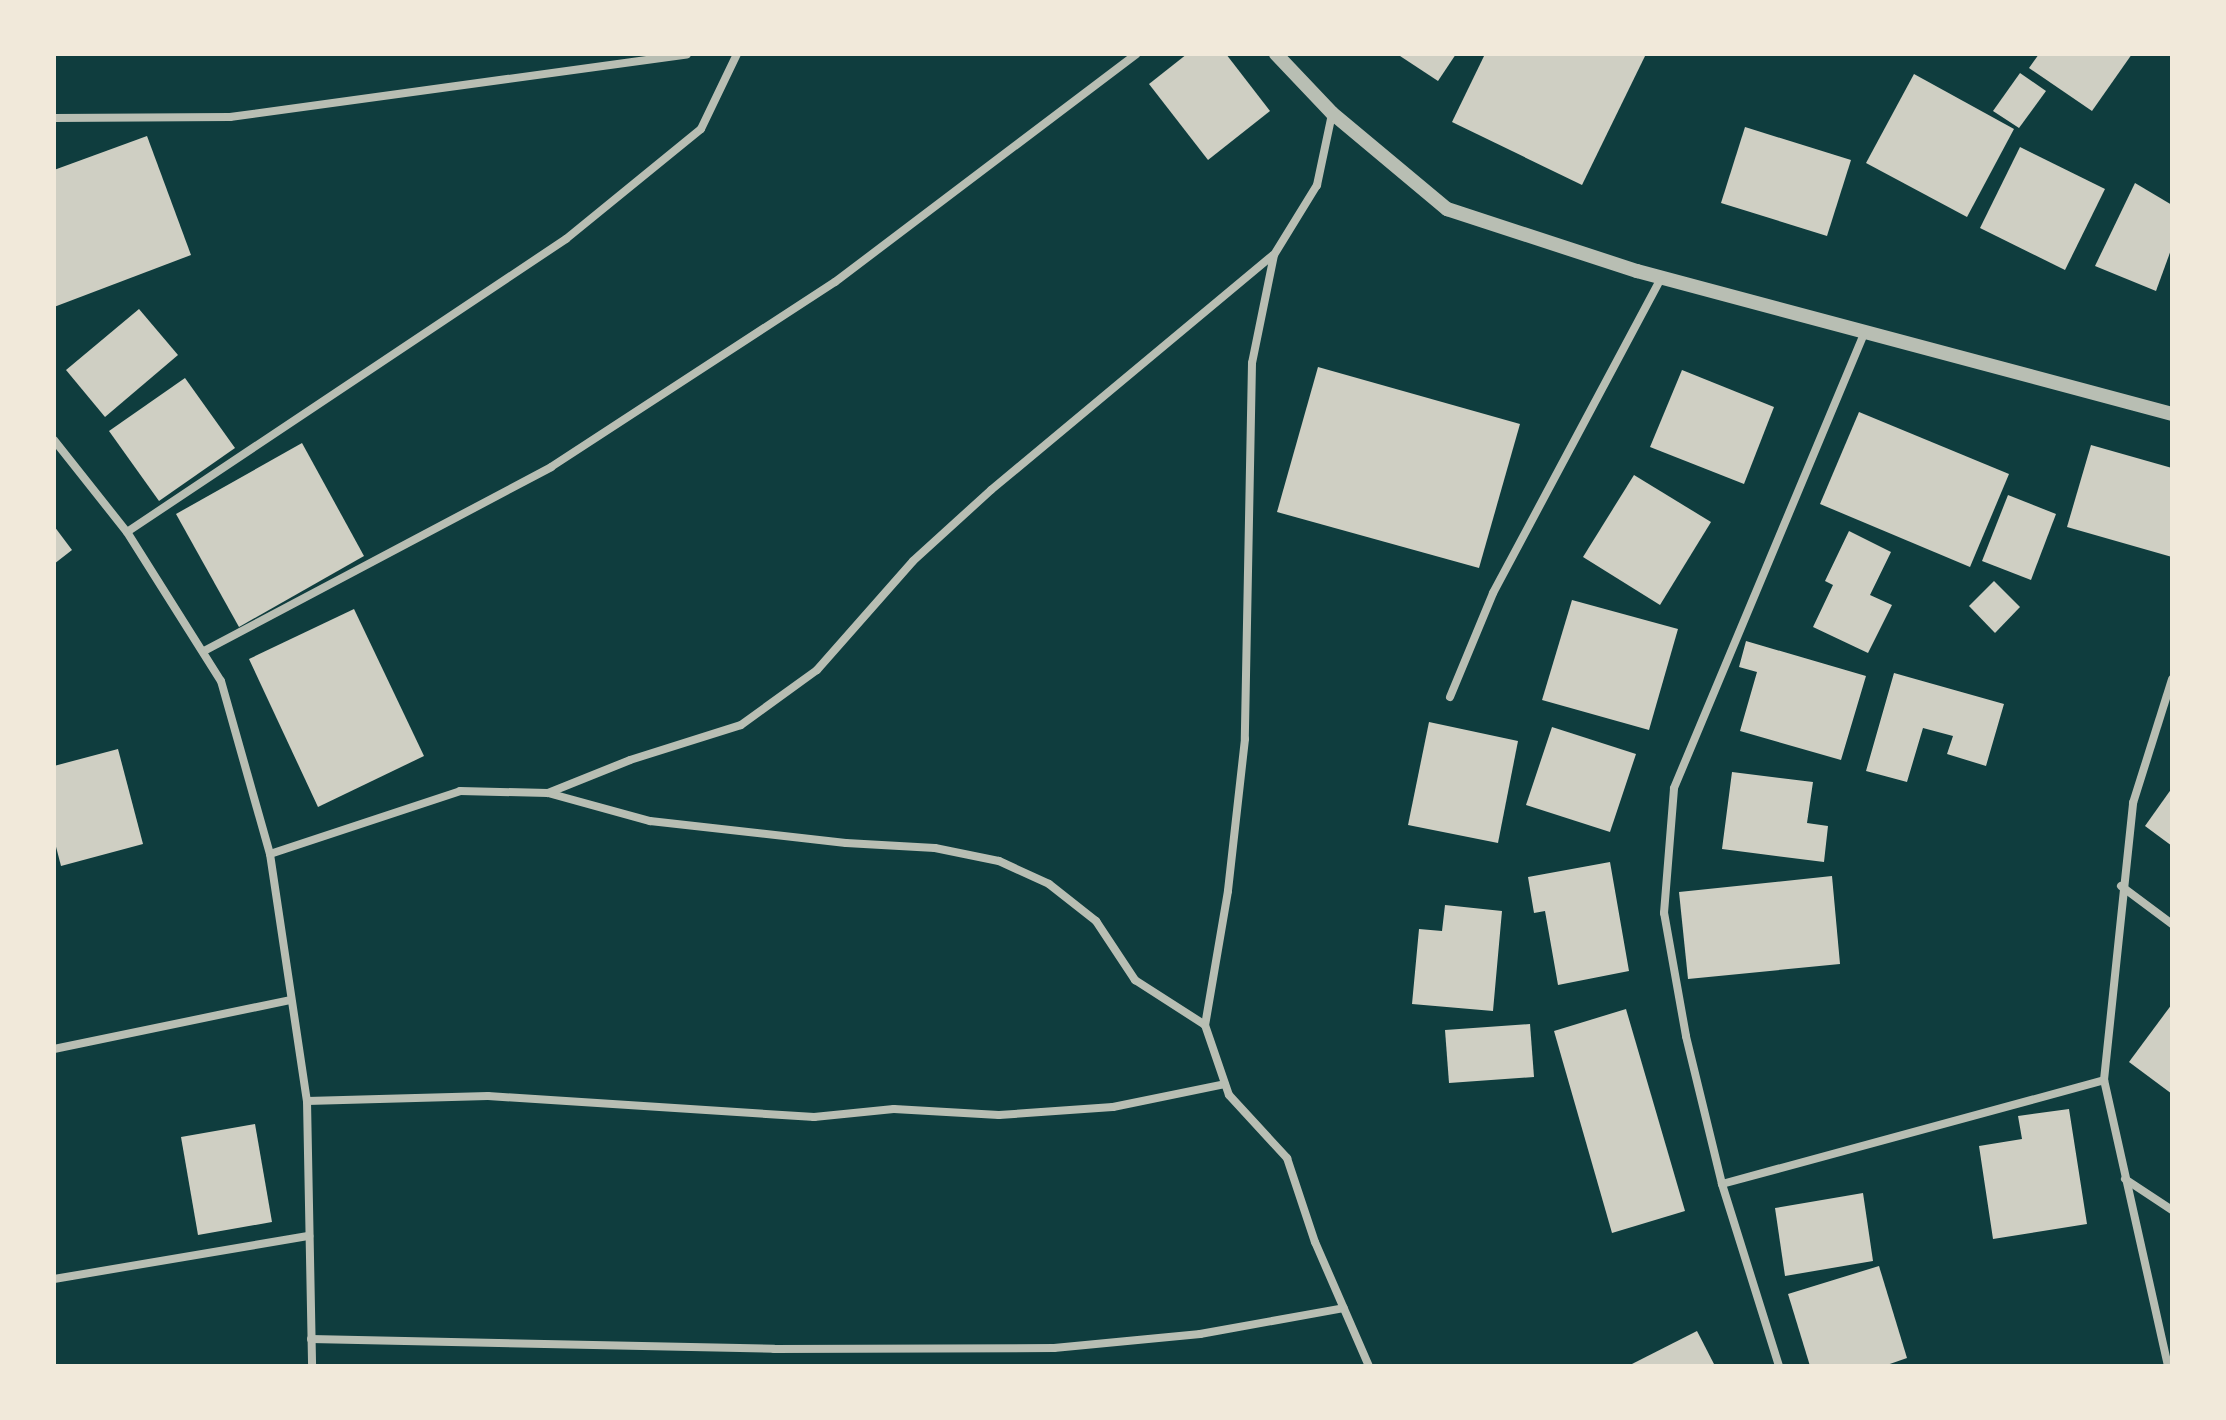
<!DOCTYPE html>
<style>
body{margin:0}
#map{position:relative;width:2226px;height:1420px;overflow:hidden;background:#0f3d3e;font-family:Spectral,serif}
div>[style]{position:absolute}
.building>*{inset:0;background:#cfcfc3}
.minor>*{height:8px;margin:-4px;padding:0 4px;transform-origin:4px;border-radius:4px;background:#b8beb3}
.tertiary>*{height:14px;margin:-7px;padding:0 7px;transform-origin:7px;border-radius:7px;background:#b8beb3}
span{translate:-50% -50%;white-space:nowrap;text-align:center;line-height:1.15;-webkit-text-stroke:8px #f1e9da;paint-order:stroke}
.frame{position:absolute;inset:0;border:56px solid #f1e9da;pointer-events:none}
</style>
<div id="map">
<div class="building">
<i style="clip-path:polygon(1187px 54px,1226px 54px,1270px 111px,1208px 160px,1149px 84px)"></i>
<i style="clip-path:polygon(1397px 54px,1456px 54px,1438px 81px)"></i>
<i style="clip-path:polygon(1485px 54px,1646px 54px,1582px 185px,1452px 122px)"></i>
<i style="clip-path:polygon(2039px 54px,2132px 54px,2092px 111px,2029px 68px)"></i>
<i style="clip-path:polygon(2020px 73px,2046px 91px,2019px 128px,1993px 111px)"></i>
<i style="clip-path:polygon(1914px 74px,2014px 129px,1967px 217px,1866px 163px)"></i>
<i style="clip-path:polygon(1745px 127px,1851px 160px,1827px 236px,1721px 203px)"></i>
<i style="clip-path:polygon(147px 136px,191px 255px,54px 307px,54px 170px)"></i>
<i style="clip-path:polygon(2020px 147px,2105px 189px,2065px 270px,1980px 228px)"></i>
<i style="clip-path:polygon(2135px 183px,2172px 205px,2172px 247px,2156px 291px,2095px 266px)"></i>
<i style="clip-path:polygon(139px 309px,178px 355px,105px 417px,66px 370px)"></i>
<i style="clip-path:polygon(1318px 367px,1520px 424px,1479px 568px,1277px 512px)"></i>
<i style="clip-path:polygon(1682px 370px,1774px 407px,1744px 484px,1650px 447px)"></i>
<i style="clip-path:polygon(185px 378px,235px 448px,159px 501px,109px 431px)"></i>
<i style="clip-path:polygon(1859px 412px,2009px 474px,1970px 567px,1820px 504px)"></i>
<i style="clip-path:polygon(302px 443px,364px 556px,239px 627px,176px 514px)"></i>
<i style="clip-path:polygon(2091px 445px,2172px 468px,2172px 557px,2067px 527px)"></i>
<i style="clip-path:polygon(1634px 475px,1711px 522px,1660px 605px,1583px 557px)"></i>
<i style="clip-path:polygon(2008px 495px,2056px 514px,2031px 580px,1982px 561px)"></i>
<i style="clip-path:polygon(54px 526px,72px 550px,54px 564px)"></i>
<i style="clip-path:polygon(1849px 531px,1891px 552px,1870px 595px,1892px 605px,1868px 653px,1813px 627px,1833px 585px,1825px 581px)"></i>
<i style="clip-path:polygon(1994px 581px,2020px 607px,1995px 633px,1969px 606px)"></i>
<i style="clip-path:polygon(1572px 600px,1678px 629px,1649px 730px,1542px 700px)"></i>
<i style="clip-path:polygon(354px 609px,424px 756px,318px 807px,249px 659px)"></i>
<i style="clip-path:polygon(1746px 641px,1866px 676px,1841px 760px,1740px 731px,1757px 672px,1739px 667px)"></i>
<i style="clip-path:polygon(1894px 673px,2004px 704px,1986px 766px,1947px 754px,1953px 736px,1923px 728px,1907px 782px,1866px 771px)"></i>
<i style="clip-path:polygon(1429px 722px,1518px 741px,1498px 843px,1408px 825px)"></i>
<i style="clip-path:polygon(1552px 727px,1636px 754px,1610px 832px,1526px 805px)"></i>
<i style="clip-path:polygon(118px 749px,143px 844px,61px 866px,54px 839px,54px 766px)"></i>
<i style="clip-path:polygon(1732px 772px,1813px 782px,1807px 823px,1828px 826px,1824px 862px,1722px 849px)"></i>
<i style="clip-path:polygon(2172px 788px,2172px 846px,2145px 826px)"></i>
<i style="clip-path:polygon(1610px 862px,1629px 971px,1558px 985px,1545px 911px,1534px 913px,1528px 877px)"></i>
<i style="clip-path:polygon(1832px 876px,1840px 964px,1688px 979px,1679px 892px)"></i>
<i style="clip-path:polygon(1445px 905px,1502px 911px,1493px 1011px,1412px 1004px,1419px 929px,1442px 931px)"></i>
<i style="clip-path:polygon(2172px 1004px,2172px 1094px,2129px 1062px)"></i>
<i style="clip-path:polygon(1626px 1009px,1685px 1211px,1612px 1233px,1554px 1031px)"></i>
<i style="clip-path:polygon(1530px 1024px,1534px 1077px,1449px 1083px,1445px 1030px)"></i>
<i style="clip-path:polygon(2069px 1109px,2087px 1224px,1993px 1239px,1979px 1146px,2022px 1139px,2018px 1116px)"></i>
<i style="clip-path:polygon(255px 1124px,272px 1222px,198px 1235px,181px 1137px)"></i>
<i style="clip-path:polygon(1863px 1193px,1873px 1261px,1785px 1276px,1775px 1208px)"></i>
<i style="clip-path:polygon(1879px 1266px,1907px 1358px,1884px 1366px,1810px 1366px,1788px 1294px)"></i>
<i style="clip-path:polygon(1697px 1331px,1715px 1366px,1628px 1366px)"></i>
</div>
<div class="minor">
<i style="left:1332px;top:114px;width:73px;rotate:101.9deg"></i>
<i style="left:1317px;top:185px;width:82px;rotate:121.6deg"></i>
<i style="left:1274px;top:255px;width:110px;rotate:101.5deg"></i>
<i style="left:1252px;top:363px;width:376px;rotate:91.1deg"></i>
<i style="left:1245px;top:739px;width:153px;rotate:96.4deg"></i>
<i style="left:1228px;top:891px;width:136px;rotate:99.7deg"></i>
<i style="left:1205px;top:1025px;width:74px;rotate:71.1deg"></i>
<i style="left:1229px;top:1095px;width:86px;rotate:47.4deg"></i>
<i style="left:1287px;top:1158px;width:89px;rotate:71.6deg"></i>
<i style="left:1315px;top:1242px;width:135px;rotate:66.5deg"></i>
<i style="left:54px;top:118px;width:176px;rotate:-0.3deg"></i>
<i style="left:230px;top:117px;width:461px;rotate:-7.8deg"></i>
<i style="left:54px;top:440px;width:117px;rotate:51.6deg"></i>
<i style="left:127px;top:532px;width:176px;rotate:57.8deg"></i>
<i style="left:221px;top:681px;width:180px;rotate:74.2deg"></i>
<i style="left:270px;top:854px;width:250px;rotate:81.5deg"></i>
<i style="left:307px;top:1101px;width:265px;rotate:88.9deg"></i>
<i style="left:127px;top:532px;width:528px;rotate:-33.72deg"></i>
<i style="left:566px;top:239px;width:174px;rotate:-39.2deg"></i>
<i style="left:701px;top:129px;width:83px;rotate:-64.4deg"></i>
<i style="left:204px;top:651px;width:393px;rotate:-27.9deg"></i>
<i style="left:551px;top:467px;width:339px;rotate:-33.1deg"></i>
<i style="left:835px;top:282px;width:378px;rotate:-37.1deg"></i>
<i style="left:1450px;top:697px;width:113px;rotate:-67.5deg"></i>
<i style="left:1493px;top:593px;width:358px;rotate:-61.9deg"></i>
<i style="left:548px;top:793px;width:106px;rotate:15.4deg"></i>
<i style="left:650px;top:821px;width:197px;rotate:6.4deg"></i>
<i style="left:846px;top:843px;width:89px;rotate:3.2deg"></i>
<i style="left:935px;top:848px;width:65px;rotate:11.5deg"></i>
<i style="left:999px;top:861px;width:55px;rotate:24.7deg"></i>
<i style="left:1049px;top:884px;width:60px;rotate:38.2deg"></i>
<i style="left:1096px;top:921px;width:71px;rotate:56.5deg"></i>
<i style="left:1135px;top:980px;width:83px;rotate:32.7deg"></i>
<i style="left:270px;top:854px;width:200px;rotate:-18.3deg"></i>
<i style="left:460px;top:791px;width:88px;rotate:1.3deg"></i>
<i style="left:548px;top:793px;width:88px;rotate:-21.9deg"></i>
<i style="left:630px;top:760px;width:116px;rotate:-17.5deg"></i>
<i style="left:741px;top:725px;width:94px;rotate:-35.9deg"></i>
<i style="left:817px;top:670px;width:145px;rotate:-48.6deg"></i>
<i style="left:913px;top:561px;width:105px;rotate:-42.3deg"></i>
<i style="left:991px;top:490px;width:366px;rotate:-39.8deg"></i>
<i style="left:2121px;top:886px;width:64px;rotate:36.7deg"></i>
<i style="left:54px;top:1049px;width:241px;rotate:-11.7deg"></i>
<i style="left:307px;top:1101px;width:181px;rotate:-1.6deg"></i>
<i style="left:488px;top:1096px;width:327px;rotate:3.7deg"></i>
<i style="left:814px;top:1117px;width:80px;rotate:-5.7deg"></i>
<i style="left:894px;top:1109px;width:105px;rotate:3.3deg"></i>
<i style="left:999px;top:1115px;width:114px;rotate:-4deg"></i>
<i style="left:1113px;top:1107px;width:114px;rotate:-11.6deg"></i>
<i style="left:2125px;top:1179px;width:56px;rotate:33.4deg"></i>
<i style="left:1722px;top:1184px;width:396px;rotate:-15.2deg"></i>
<i style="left:54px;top:1279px;width:259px;rotate:-9.6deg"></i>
<i style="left:311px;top:1339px;width:463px;rotate:1.2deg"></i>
<i style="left:774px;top:1349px;width:280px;rotate:-0.2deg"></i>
<i style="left:1054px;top:1348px;width:147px;rotate:-5.5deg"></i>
<i style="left:1200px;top:1334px;width:146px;rotate:-10.2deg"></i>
<i style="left:1779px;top:1366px;width:191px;rotate:-107.4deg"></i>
<i style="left:1722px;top:1184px;width:152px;rotate:-103.7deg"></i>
<i style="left:1686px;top:1036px;width:125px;rotate:-100.1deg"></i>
<i style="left:1664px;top:913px;width:125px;rotate:-85.4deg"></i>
<i style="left:1674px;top:788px;width:494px;rotate:-67.3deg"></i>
<i style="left:2168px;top:1366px;width:293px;rotate:-102.6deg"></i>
<i style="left:2104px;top:1080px;width:279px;rotate:-84deg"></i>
<i style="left:2133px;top:803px;width:130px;rotate:-72.5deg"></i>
</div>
<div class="tertiary">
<i style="left:1276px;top:54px;width:81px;rotate:46.5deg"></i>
<i style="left:1332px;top:113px;width:150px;rotate:39.9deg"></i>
<i style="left:1447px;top:209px;width:200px;rotate:18.1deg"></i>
<i style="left:1637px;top:271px;width:554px;rotate:14.96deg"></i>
</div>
<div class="frame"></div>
</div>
